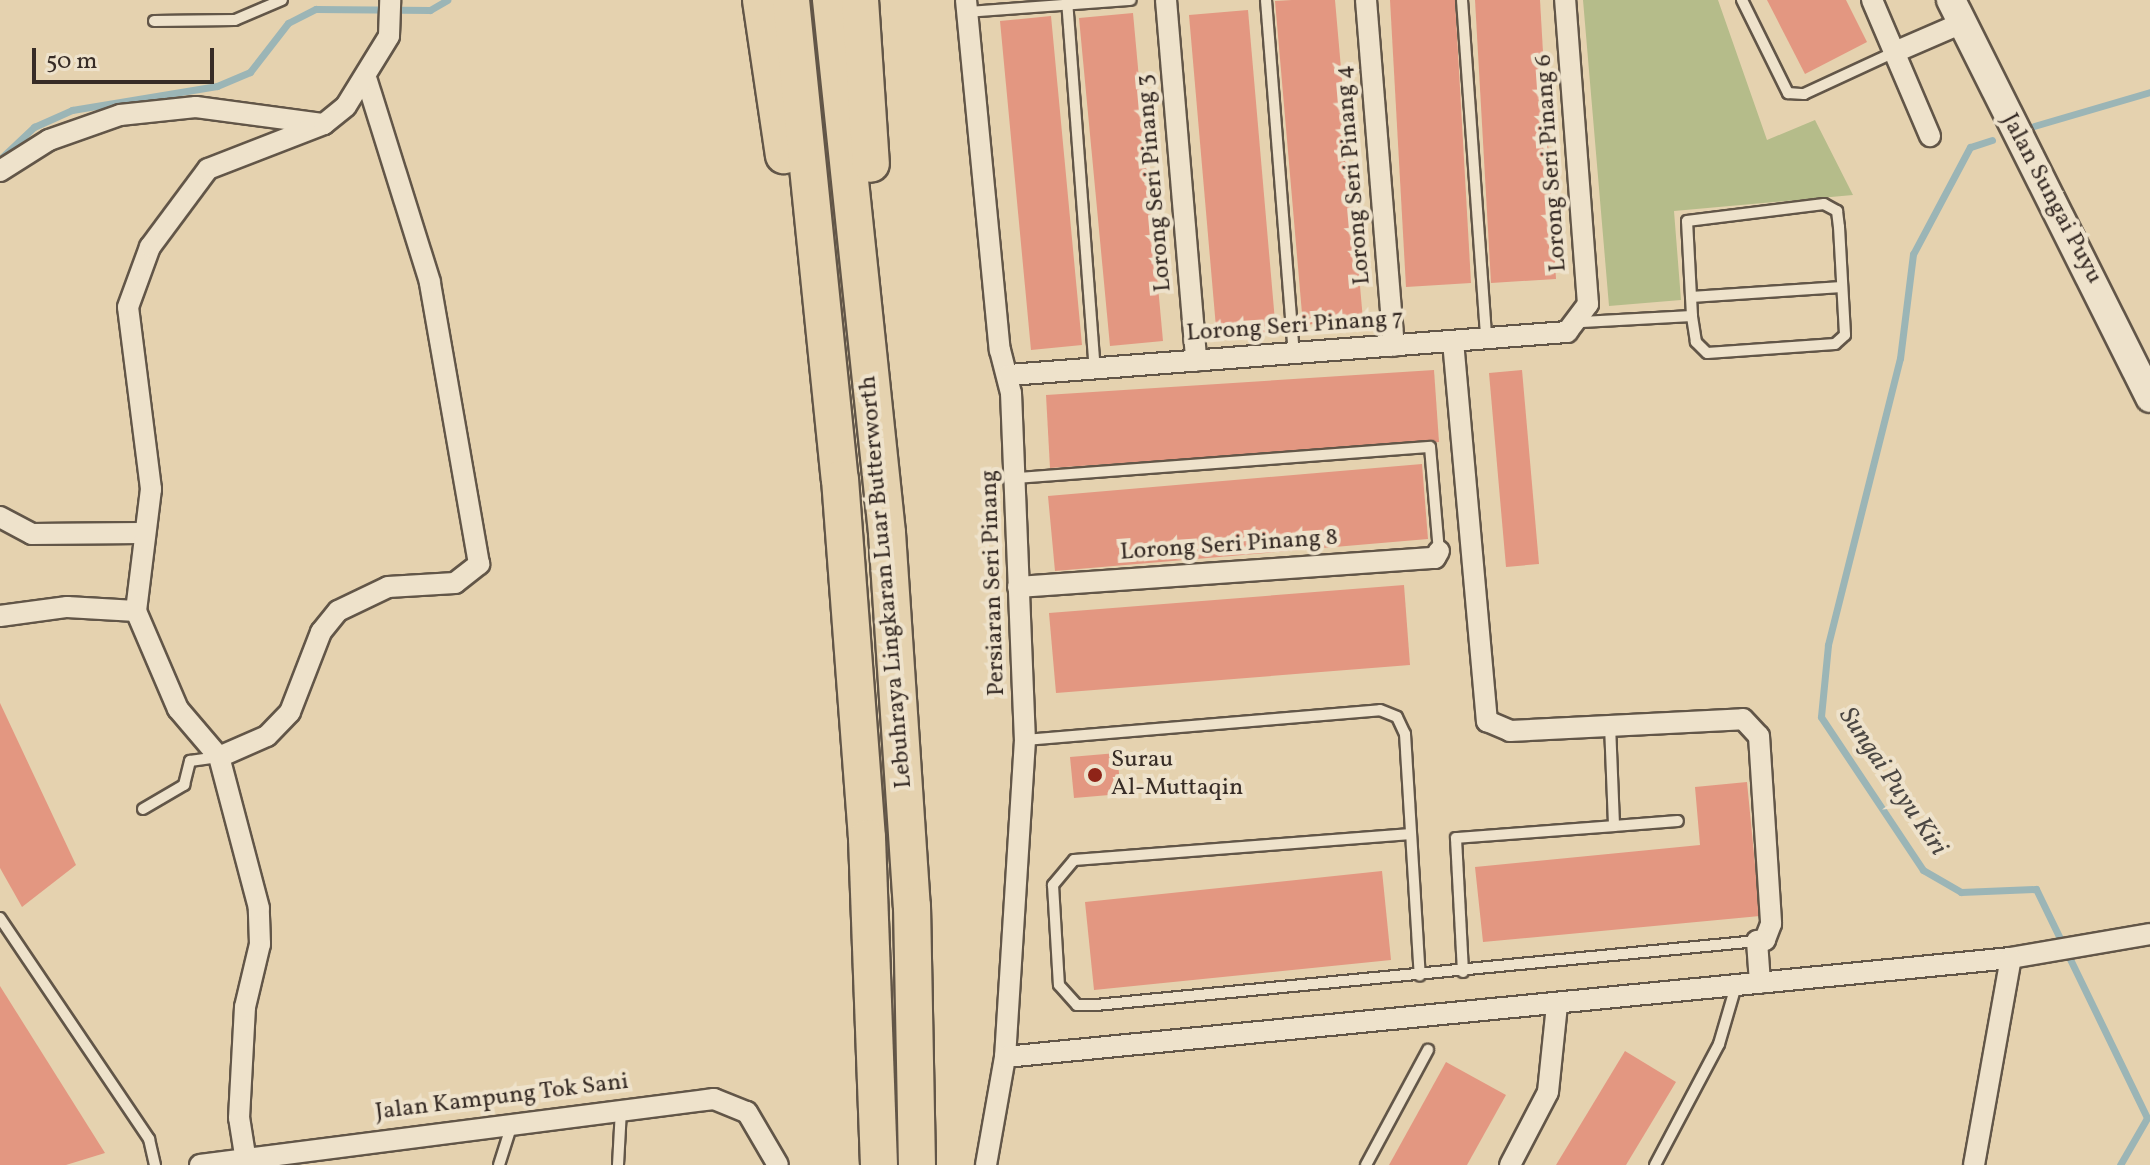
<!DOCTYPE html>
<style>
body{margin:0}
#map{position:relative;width:2150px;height:1165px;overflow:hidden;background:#e5d2af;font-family:Vollkorn,serif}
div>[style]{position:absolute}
.green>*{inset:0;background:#b5bc8a}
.stream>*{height:7px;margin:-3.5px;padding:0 3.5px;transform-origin:3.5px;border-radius:3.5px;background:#9bb5b6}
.building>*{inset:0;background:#e39781}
.roads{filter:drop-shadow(2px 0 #625648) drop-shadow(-2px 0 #625648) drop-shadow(0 2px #625648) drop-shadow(0 -2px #625648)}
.lane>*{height:10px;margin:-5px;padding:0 5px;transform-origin:5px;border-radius:5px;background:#eee2cb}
.street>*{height:20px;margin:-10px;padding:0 10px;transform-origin:10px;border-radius:10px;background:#eee2cb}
.secondary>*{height:28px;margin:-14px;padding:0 14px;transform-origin:14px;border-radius:14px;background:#eee2cb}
.highway>*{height:36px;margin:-18px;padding:0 18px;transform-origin:18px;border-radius:18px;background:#e5d2af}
.dots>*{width:22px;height:22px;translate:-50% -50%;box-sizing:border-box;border:4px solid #eee2cb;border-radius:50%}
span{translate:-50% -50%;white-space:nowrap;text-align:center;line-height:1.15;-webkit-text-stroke:8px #eee2cb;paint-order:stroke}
.street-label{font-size:24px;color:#372c26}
.poi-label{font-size:24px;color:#372c26}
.left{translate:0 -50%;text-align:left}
.water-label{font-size:26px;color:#4b4743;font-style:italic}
.scale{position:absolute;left:32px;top:48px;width:182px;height:36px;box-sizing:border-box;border:4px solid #372c26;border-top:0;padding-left:10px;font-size:24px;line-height:28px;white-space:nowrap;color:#372c26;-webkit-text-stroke:6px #eee2cb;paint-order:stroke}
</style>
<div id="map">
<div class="green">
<i style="clip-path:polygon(1583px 0,1718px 0,1767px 140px,1815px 120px,1853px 195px,1674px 211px,1681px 300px,1609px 306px)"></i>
</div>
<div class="stream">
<i style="left:2034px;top:126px;width:121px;rotate:-16.3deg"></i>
<i style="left:1992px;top:140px;width:23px;rotate:162deg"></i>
<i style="left:1970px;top:147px;width:121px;rotate:118deg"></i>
<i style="left:1913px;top:254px;width:105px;rotate:97.1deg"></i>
<i style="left:1900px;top:358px;width:296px;rotate:104.1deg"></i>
<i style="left:1828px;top:645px;width:72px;rotate:95.6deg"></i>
<i style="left:1821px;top:717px;width:184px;rotate:56.3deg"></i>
<i style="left:1923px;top:870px;width:44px;rotate:30.1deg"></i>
<i style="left:1961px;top:892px;width:75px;rotate:-2.3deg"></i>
<i style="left:2036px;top:889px;width:254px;rotate:64.1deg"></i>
<i style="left:2147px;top:1118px;width:54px;rotate:119.9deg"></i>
<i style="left:0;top:159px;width:47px;rotate:-43.3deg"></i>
<i style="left:34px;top:127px;width:42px;rotate:-24.1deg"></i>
<i style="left:72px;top:110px;width:147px;rotate:-9.4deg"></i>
<i style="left:217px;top:86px;width:36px;rotate:-23deg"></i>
<i style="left:250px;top:72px;width:62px;rotate:-52.2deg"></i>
<i style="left:288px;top:23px;width:31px;rotate:-27deg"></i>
<i style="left:316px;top:9px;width:114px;rotate:0.5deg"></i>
<i style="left:430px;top:10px;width:20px;rotate:-30deg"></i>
</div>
<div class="building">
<i style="clip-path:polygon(1292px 0,1335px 0,1363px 320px,1303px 325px,1275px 1px)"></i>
<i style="clip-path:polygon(1390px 0,1455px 0,1471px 283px,1406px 287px)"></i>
<i style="clip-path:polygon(1475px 0,1540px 0,1556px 279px,1491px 283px)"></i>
<i style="clip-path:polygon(1767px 0,1846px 0,1867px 42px,1805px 74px)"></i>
<i style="clip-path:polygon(1248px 10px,1276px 333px,1217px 339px,1189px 15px)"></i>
<i style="clip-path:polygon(1133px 13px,1163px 341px,1110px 346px,1079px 18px)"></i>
<i style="clip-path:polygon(1051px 16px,1082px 345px,1031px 350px,1000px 21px)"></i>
<i style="clip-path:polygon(1434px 370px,1439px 442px,1050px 468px,1046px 395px)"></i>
<i style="clip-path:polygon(1522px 370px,1539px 564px,1506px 567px,1489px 373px)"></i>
<i style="clip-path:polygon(1422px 464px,1428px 539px,1055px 571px,1048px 496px)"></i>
<i style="clip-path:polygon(1404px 585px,1410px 665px,1056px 693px,1049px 613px)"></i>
<i style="clip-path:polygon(0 703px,76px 865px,22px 907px,0 868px)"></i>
<i style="clip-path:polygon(1117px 753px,1121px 794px,1074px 798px,1070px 757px)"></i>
<i style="clip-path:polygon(1747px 782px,1760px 916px,1483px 942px,1475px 867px,1700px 845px,1695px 787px)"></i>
<i style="clip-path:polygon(1382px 871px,1391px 960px,1094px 990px,1085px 902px)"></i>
<i style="clip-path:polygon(0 986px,105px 1153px,66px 1165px,0 1165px)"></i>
<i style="clip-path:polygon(1625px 1051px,1676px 1082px,1626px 1165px,1556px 1165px)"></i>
<i style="clip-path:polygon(1446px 1062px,1506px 1095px,1467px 1165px,1389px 1165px)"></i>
</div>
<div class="roads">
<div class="lane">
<i style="left:1067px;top:0;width:370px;rotate:85.7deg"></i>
<i style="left:1266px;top:0;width:356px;rotate:85.5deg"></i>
<i style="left:1462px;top:0;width:339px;rotate:85.9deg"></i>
<i style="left:1742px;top:0;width:104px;rotate:63.7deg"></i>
<i style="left:1788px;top:93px;width:16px;rotate:4deg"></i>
<i style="left:1804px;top:94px;width:100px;rotate:-24.8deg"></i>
<i style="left:967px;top:12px;width:164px;rotate:-4.2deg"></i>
<i style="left:154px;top:21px;width:81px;rotate:-0.7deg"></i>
<i style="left:235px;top:20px;width:51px;rotate:-23.1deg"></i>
<i style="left:1824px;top:204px;width:15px;rotate:28deg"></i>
<i style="left:1837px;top:211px;width:16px;rotate:83deg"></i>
<i style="left:1839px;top:227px;width:108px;rotate:86.8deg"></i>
<i style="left:1845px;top:335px;width:13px;rotate:138deg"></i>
<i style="left:1835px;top:344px;width:128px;rotate:176deg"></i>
<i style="left:1707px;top:353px;width:16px;rotate:-135deg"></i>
<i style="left:1696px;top:342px;width:26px;rotate:-99deg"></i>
<i style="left:1692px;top:316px;width:95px;rotate:-93deg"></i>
<i style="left:1687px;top:221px;width:138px;rotate:-7.1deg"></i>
<i style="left:1691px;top:297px;width:151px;rotate:-3.8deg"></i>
<i style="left:1582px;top:322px;width:110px;rotate:-3.1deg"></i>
<i style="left:1017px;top:478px;width:414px;rotate:-4.3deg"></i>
<i style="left:1430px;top:447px;width:104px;rotate:85.1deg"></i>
<i style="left:1610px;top:725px;width:101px;rotate:87.7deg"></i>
<i style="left:1614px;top:826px;width:64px;rotate:-4.5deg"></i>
<i style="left:1025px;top:740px;width:356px;rotate:-4.8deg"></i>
<i style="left:1380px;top:710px;width:18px;rotate:22deg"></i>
<i style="left:1397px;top:717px;width:19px;rotate:65deg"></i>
<i style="left:1405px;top:734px;width:242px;rotate:86.5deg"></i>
<i style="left:143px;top:809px;width:48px;rotate:-30.3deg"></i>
<i style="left:184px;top:785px;width:25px;rotate:-76deg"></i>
<i style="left:190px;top:761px;width:27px;rotate:-8deg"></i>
<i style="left:1411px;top:834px;width:338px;rotate:175.6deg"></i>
<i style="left:1074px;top:860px;width:33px;rotate:130deg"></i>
<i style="left:1053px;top:885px;width:100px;rotate:86.6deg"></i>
<i style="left:1059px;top:985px;width:27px;rotate:48deg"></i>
<i style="left:1077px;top:1005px;width:19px"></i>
<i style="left:1096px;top:1005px;width:664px;rotate:-5.53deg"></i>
<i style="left:0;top:918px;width:267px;rotate:56deg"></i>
<i style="left:149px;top:1139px;width:27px;rotate:77deg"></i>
<i style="left:1463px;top:972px;width:134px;rotate:-93deg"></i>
<i style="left:1456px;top:838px;width:158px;rotate:-4.3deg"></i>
<i style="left:499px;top:1165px;width:43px;rotate:-72.4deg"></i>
<i style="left:618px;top:1165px;width:55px;rotate:-86.9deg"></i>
<i style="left:1366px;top:1165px;width:131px;rotate:-61.7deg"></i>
<i style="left:1655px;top:1165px;width:137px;rotate:-62.1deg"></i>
<i style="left:1719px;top:1044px;width:60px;rotate:-73.7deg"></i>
</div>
<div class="street">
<i style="left:966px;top:0;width:352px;rotate:84.5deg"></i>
<i style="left:1000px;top:350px;width:44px;rotate:75.7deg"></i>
<i style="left:1011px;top:393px;width:347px;rotate:87.7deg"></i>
<i style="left:1025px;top:740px;width:318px;rotate:93.6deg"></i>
<i style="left:1005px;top:1057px;width:110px;rotate:100deg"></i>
<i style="left:1166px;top:0;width:362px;rotate:85.2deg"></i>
<i style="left:1366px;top:0;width:347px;rotate:85.4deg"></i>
<i style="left:1872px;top:0;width:148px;rotate:66.9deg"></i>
<i style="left:1895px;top:52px;width:73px;rotate:-23.4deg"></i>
<i style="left:0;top:171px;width:58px;rotate:-32.3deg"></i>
<i style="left:49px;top:140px;width:75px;rotate:-19.4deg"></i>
<i style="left:120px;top:115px;width:76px;rotate:-6deg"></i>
<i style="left:196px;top:107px;width:129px;rotate:7.6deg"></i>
<i style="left:1453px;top:341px;width:382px;rotate:84.9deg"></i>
<i style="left:1487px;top:721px;width:25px;rotate:23deg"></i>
<i style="left:1510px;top:731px;width:233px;rotate:-2.9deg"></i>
<i style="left:1743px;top:719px;width:23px;rotate:47deg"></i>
<i style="left:1759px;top:736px;width:188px;rotate:86.3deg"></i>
<i style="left:1771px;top:924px;width:17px;rotate:111deg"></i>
<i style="left:1765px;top:940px;width:8px;rotate:173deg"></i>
<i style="left:1757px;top:941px;width:42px;rotate:85.9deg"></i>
<i style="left:1009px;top:375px;width:560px;rotate:-4.41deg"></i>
<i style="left:1567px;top:332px;width:35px;rotate:-53deg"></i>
<i style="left:1588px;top:304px;width:305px;rotate:-94.3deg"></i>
<i style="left:0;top:517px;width:36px;rotate:28deg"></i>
<i style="left:32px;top:534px;width:109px;rotate:-0.5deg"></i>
<i style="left:1018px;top:587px;width:418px;rotate:-4deg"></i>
<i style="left:1435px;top:558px;width:8px;rotate:-60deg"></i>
<i style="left:0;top:616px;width:68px;rotate:-7.7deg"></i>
<i style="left:67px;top:607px;width:69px;rotate:3.3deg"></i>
<i style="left:219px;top:757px;width:52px;rotate:-23.6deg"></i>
<i style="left:267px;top:736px;width:33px;rotate:-46deg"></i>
<i style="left:290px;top:712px;width:86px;rotate:-68.8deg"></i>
<i style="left:321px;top:632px;width:27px;rotate:-51deg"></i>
<i style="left:338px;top:611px;width:55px;rotate:-25.6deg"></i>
<i style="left:388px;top:587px;width:67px;rotate:-3.4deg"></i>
<i style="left:455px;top:583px;width:31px;rotate:-38deg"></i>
<i style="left:479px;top:564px;width:286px;rotate:-99.9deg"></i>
<i style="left:430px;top:282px;width:211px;rotate:-107.4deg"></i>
<i style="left:1005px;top:1057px;width:1011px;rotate:-5.62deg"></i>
<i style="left:2011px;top:958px;width:141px;rotate:-9.8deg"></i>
<i style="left:245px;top:1155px;width:37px;rotate:-99deg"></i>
<i style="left:239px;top:1118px;width:111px;rotate:-86.9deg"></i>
<i style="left:245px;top:1007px;width:65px;rotate:-76.6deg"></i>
<i style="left:260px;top:944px;width:36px;rotate:-92deg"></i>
<i style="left:259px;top:908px;width:156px;rotate:-104.8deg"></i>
<i style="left:219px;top:757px;width:63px;rotate:-130.5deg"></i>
<i style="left:178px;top:709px;width:107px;rotate:-113.2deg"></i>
<i style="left:136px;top:611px;width:123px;rotate:-83deg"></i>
<i style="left:151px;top:489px;width:183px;rotate:-97.2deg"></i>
<i style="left:128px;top:307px;width:64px;rotate:-69.9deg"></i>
<i style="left:150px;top:247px;width:97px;rotate:-53.4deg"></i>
<i style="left:208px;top:169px;width:124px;rotate:-21.2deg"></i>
<i style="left:324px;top:124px;width:28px;rotate:-39deg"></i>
<i style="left:346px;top:106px;width:82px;rotate:-58.4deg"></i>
<i style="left:389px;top:36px;width:36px;rotate:-88deg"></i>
<i style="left:200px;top:1165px;width:518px;rotate:-7.32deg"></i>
<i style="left:714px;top:1099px;width:35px;rotate:22deg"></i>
<i style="left:747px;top:1112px;width:61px;rotate:59.7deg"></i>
<i style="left:1510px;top:1165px;width:82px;rotate:-62.5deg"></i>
<i style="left:1548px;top:1092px;width:87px;rotate:-84.1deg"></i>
<i style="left:1974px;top:1165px;width:210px;rotate:-79.9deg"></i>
</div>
<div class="secondary">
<i style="left:1951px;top:0;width:445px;rotate:63.4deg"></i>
</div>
<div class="highway">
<i style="left:761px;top:0;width:157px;rotate:81.6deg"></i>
<i style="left:791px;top:0;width:481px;rotate:84.2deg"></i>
<i style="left:840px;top:479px;width:360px;rotate:85.7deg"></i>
<i style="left:867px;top:838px;width:327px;rotate:87.9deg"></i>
<i style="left:831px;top:0;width:536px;rotate:84deg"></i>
<i style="left:887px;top:533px;width:374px;rotate:86.2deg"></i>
<i style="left:912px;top:906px;width:259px;rotate:88.9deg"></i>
<i style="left:860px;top:0;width:164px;rotate:86.2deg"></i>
</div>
</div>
<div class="dots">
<i style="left:1095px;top:775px;background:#8f2418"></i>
</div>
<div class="street-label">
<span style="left:1552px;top:163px;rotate:-94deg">Lorong Seri Pinang 6</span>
<span style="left:1354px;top:175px;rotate:-95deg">Lorong Seri Pinang 4</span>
<span style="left:1155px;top:183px;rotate:-95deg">Lorong Seri Pinang 3</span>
<span style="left:2051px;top:199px;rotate:62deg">Jalan Sungai Puyu</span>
<span style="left:1295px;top:327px;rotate:-4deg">Lorong Seri Pinang 7</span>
<span style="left:1229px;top:546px;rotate:-4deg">Lorong Seri Pinang 8</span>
<span style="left:887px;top:582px;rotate:-95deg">Lebuhraya Lingkaran Luar Butterworth</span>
<span style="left:994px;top:583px;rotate:-92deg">Persiaran Seri Pinang</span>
<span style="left:502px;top:1098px;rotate:-7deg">Jalan Kampung Tok Sani</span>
</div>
<div class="poi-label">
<span class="left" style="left:1111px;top:775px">Surau<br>Al-Muttaqin</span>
</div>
<div class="water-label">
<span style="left:1892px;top:782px;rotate:56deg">Sungai Puyu Kiri</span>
</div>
<div class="scale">50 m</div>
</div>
